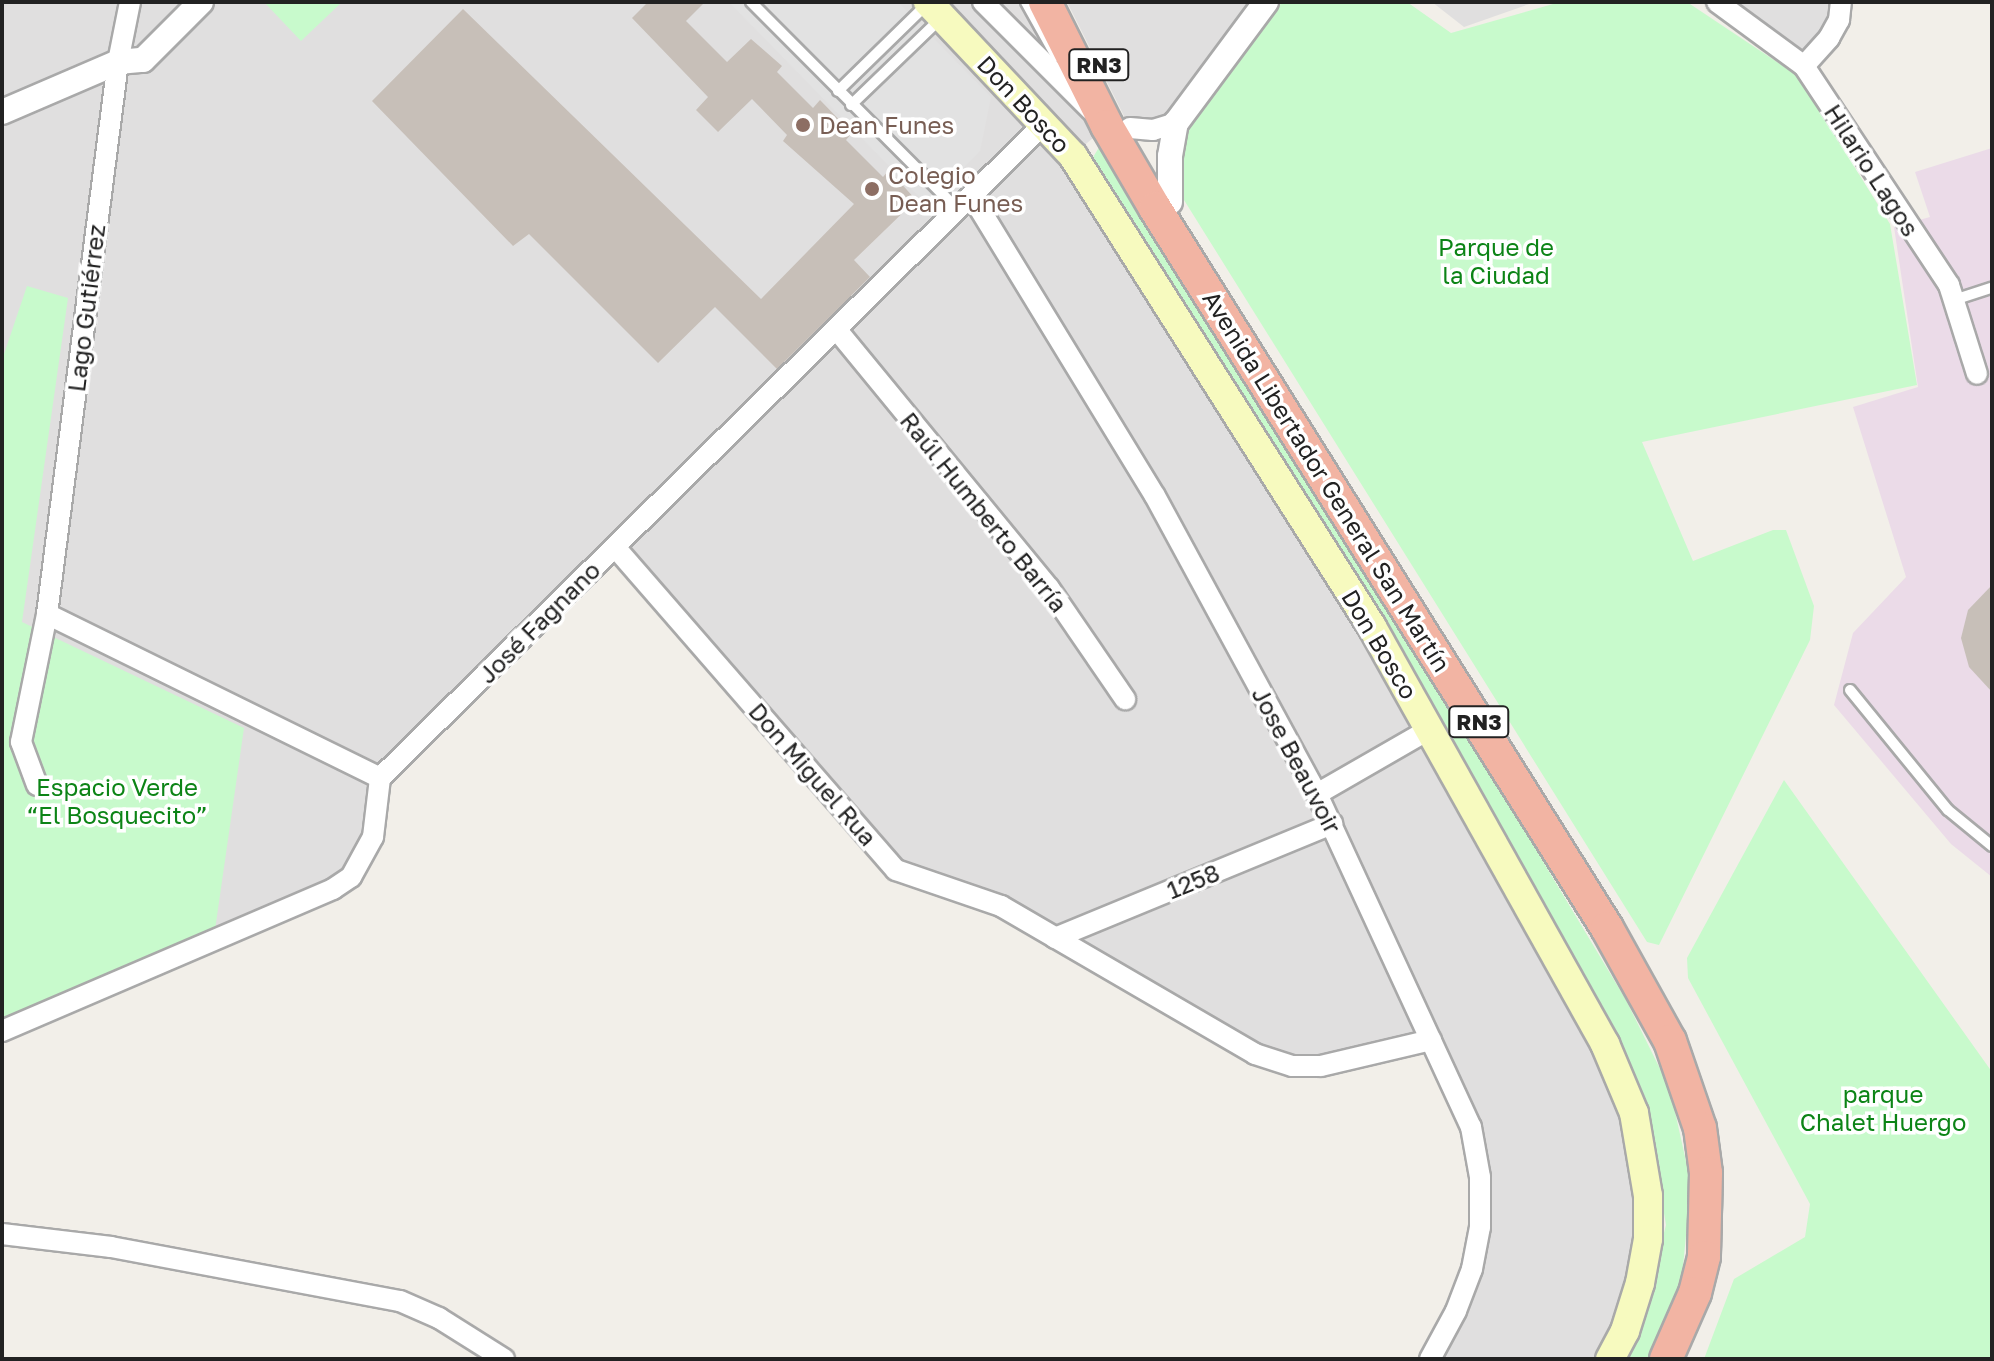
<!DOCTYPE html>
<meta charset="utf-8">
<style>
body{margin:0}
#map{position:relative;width:1994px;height:1361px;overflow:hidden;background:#f2efe9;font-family:"Golos Text",sans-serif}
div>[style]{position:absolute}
.residential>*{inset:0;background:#e0dfdf}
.industrial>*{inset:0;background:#ebdbe8}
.park>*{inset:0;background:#c8facc}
.parking>*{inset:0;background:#e2e2e2}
.building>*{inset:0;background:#c7bfb8}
.roads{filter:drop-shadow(2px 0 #a9a9a9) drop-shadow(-2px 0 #a9a9a9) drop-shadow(0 2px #a9a9a9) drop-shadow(0 -2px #a9a9a9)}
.service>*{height:10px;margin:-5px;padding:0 5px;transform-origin:5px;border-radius:5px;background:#fff}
.minor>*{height:20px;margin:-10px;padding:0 10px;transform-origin:10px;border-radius:10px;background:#fff}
.tertiary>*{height:24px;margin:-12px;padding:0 12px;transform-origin:12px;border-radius:12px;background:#fff}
.secondary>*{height:28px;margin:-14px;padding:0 14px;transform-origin:14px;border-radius:14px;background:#f7fabf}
.trunk>*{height:32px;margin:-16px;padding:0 16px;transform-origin:16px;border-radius:16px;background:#f2b4a3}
.dots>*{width:22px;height:22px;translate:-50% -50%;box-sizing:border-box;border:4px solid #fff;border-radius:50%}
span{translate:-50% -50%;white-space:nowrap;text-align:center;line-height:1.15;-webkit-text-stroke:7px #fff;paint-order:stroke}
.shield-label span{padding:2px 6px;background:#fff;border:2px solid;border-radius:6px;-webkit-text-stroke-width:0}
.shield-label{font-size:22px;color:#222;font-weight:700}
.street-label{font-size:24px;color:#222}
.education-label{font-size:24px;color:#785e54}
.left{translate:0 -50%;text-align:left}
.park-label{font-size:24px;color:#0c8416}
.frame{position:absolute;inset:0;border:4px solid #222;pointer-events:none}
</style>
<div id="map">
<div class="residential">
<i style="clip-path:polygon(2px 2px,1045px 2px,1107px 126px,1073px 155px,1372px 628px,1605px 1044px,1648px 1196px,1610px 1359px,1430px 1359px,1456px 1311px,1480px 1177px,1431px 1040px,1292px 1066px,1055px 938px,896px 870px,615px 548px,380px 778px,351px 877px,2px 1031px)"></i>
<i style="clip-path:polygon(1067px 2px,1266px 2px,1176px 123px,1130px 128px)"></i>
<i style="clip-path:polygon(1432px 2px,1535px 2px,1464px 27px)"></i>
<i style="clip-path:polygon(1717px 2px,1841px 2px,1804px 66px)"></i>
</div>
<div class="industrial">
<i style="clip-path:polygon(1992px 148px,1992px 877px,1951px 844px,1834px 705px,1853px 633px,1906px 577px,1853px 407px,1918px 387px,1894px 227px,1930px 217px,1915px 172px)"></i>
</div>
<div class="park">
<i style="clip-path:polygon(264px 2px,342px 2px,301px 41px)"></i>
<i style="clip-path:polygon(1282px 2px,1407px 2px,1451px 33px,1560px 2px,1687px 2px,1798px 76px,1890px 224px,1917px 385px,1642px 442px,1693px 561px,1773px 530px,1786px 530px,1814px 606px,1810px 640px,1659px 945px,1647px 942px,1184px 200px,1180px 162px,1187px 130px)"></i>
<i style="clip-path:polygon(1107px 134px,1626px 1000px,1670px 1089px,1691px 1184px,1681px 1287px,1650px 1359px,1621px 1359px,1645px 1307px,1666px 1225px,1644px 1095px,1593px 1000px,1089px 164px)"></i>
<i style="clip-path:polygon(27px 286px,68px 298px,22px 622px,244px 728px,215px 930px,2px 1026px,2px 360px)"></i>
<i style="clip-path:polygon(1784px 780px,1992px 1072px,1992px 1359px,1704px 1359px,1734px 1279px,1805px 1237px,1810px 1204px,1688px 978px,1687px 958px)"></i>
</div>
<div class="parking">
<i style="clip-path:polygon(729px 2px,898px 2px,991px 97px,980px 151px,927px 205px)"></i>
</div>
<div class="building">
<i style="clip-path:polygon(648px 2px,705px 2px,686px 21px,727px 62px,751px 39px,782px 66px,777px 72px,813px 108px,820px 100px,852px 133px,846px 140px,883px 177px,889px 170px,916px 200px,854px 260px,870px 277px,777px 369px,715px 307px,658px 363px,529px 234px,513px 246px,372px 101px,463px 9px,761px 299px,854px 204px,783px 141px,787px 135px,752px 99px,718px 132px,696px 110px,708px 97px,632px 18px)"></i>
<i style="clip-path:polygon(1992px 585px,1992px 692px,1969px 667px,1961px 638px,1968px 610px)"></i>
</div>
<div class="roads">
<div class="service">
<i style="left:751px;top:2px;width:293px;rotate:45.1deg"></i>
<i style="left:1026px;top:2px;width:62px;rotate:60.9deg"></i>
<i style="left:838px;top:91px;width:124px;rotate:-44.3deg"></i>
<i style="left:851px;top:105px;width:127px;rotate:-44deg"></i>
<i style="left:1954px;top:300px;width:40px;rotate:-18deg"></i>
<i style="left:1850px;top:690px;width:155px;rotate:50.8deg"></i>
<i style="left:1948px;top:810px;width:57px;rotate:39.3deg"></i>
</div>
<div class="minor">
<i style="left:983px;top:2px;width:153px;rotate:45deg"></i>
<i style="left:1717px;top:2px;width:108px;rotate:36.3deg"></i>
<i style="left:1804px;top:66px;width:263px;rotate:56.5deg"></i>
<i style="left:1949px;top:285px;width:93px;rotate:72.5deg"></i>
<i style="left:1804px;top:66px;width:38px;rotate:-48deg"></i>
<i style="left:1829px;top:38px;width:21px;rotate:-61deg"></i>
<i style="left:1839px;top:20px;width:18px;rotate:-84deg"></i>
<i style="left:1130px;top:128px;width:23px;rotate:5deg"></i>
<i style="left:1153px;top:130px;width:24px;rotate:-17deg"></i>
<i style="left:973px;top:198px;width:349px;rotate:58.6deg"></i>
<i style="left:1155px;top:496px;width:339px;rotate:61.5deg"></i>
<i style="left:1317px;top:794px;width:367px;rotate:65.2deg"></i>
<i style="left:1471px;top:1127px;width:51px;rotate:79.8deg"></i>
<i style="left:1480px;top:1177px;width:50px;rotate:90deg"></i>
<i style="left:1480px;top:1227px;width:43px;rotate:100.8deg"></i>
<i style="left:1472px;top:1269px;width:45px;rotate:110.9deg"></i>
<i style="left:1456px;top:1311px;width:55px;rotate:118.4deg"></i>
<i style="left:837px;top:330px;width:334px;rotate:50.6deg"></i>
<i style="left:1049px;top:588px;width:135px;rotate:55.6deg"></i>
<i style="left:615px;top:547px;width:428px;rotate:49deg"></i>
<i style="left:896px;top:870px;width:111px;rotate:18.9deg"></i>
<i style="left:1001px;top:906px;width:294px;rotate:30.2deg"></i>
<i style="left:1255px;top:1054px;width:39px;rotate:18deg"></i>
<i style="left:1292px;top:1066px;width:29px"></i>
<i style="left:1321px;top:1066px;width:113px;rotate:-13.3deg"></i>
<i style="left:47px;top:614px;width:371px;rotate:26.2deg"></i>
<i style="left:37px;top:785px;width:46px;rotate:-110.4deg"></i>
<i style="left:21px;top:742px;width:131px;rotate:-78.5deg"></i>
<i style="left:47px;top:614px;width:557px;rotate:-82.67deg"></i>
<i style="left:118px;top:62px;width:61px;rotate:-78.7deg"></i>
<i style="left:1317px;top:794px;width:130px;rotate:-29.9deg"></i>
<i style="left:1055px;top:938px;width:300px;rotate:-22.4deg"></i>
<i style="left:2px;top:1031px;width:360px;rotate:-23.2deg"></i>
<i style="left:333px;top:889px;width:22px;rotate:-34deg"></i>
<i style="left:351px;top:877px;width:46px;rotate:-61.2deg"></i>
<i style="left:373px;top:837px;width:59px;rotate:-83.2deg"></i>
<i style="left:380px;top:778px;width:933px;rotate:-44.57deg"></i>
<i style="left:2px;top:1234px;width:110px;rotate:6.8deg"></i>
<i style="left:111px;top:1247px;width:294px;rotate:10.6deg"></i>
<i style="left:400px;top:1301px;width:43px;rotate:23.6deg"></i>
<i style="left:439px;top:1318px;width:77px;rotate:32.2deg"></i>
</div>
<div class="tertiary">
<i style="left:2px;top:112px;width:126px;rotate:-23.3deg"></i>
<i style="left:118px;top:62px;width:25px;rotate:-5deg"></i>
<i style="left:143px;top:60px;width:82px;rotate:-45deg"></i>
<i style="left:1170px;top:202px;width:46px;rotate:-90deg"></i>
<i style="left:1170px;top:156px;width:34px;rotate:-80deg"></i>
<i style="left:1176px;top:123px;width:151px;rotate:-53.4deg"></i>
</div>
<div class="secondary">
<i style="left:928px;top:2px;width:212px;rotate:46.7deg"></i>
<i style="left:1073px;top:156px;width:558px;rotate:57.59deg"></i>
<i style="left:1372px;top:627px;width:478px;rotate:60.8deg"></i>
<i style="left:1605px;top:1044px;width:75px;rotate:67.2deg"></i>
<i style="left:1634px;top:1113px;width:84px;rotate:80.4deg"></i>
<i style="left:1648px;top:1196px;width:43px;rotate:90deg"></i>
<i style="left:1648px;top:1239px;width:45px;rotate:100.3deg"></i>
<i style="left:1640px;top:1283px;width:50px;rotate:107.4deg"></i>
<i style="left:1625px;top:1331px;width:32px;rotate:118deg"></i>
</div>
<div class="trunk">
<i style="left:1045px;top:2px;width:139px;rotate:63.4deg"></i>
<i style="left:1107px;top:126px;width:95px;rotate:59.7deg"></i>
<i style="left:1155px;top:208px;width:850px;rotate:57.88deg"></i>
<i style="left:1607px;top:928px;width:129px;rotate:60.9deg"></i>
<i style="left:1670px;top:1041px;width:92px;rotate:71deg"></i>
<i style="left:1700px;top:1128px;width:45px;rotate:82.4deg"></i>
<i style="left:1706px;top:1173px;width:84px;rotate:91.4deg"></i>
<i style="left:1704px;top:1257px;width:37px;rotate:104deg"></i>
<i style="left:1695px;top:1293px;width:72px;rotate:113.7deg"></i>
</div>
</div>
<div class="dots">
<i style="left:803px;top:125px;background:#8d6e63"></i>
<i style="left:872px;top:189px;background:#8d6e63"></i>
</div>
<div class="shield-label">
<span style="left:1099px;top:65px">RN3</span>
<span style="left:1479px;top:722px">RN3</span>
</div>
<div class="street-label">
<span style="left:1024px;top:104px;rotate:47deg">Don Bosco</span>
<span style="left:1872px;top:170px;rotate:57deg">Hilario Lagos</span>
<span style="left:86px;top:308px;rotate:-83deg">Lago Gutiérrez</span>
<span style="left:1327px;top:481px;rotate:58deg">Avenida Libertador General San Martín</span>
<span style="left:984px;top:512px;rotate:51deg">Raúl Humberto Barría</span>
<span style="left:539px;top:622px;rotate:-45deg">José Fagnano</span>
<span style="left:1380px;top:644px;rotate:59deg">Don Bosco</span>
<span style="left:1297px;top:760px;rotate:62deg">Jose Beauvoir</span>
<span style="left:813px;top:774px;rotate:49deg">Don Miguel Rua</span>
<span style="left:1193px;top:881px;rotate:-22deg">1258</span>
</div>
<div class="education-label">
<span class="left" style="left:819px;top:125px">Dean Funes</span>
<span class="left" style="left:888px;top:189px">Colegio<br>Dean Funes</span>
</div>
<div class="park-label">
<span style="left:1496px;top:261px">Parque de<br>la Ciudad</span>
<span style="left:117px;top:801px">Espacio Verde<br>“El Bosquecito”</span>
<span style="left:1883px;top:1108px">parque<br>Chalet Huergo</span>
</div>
<div class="frame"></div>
</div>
